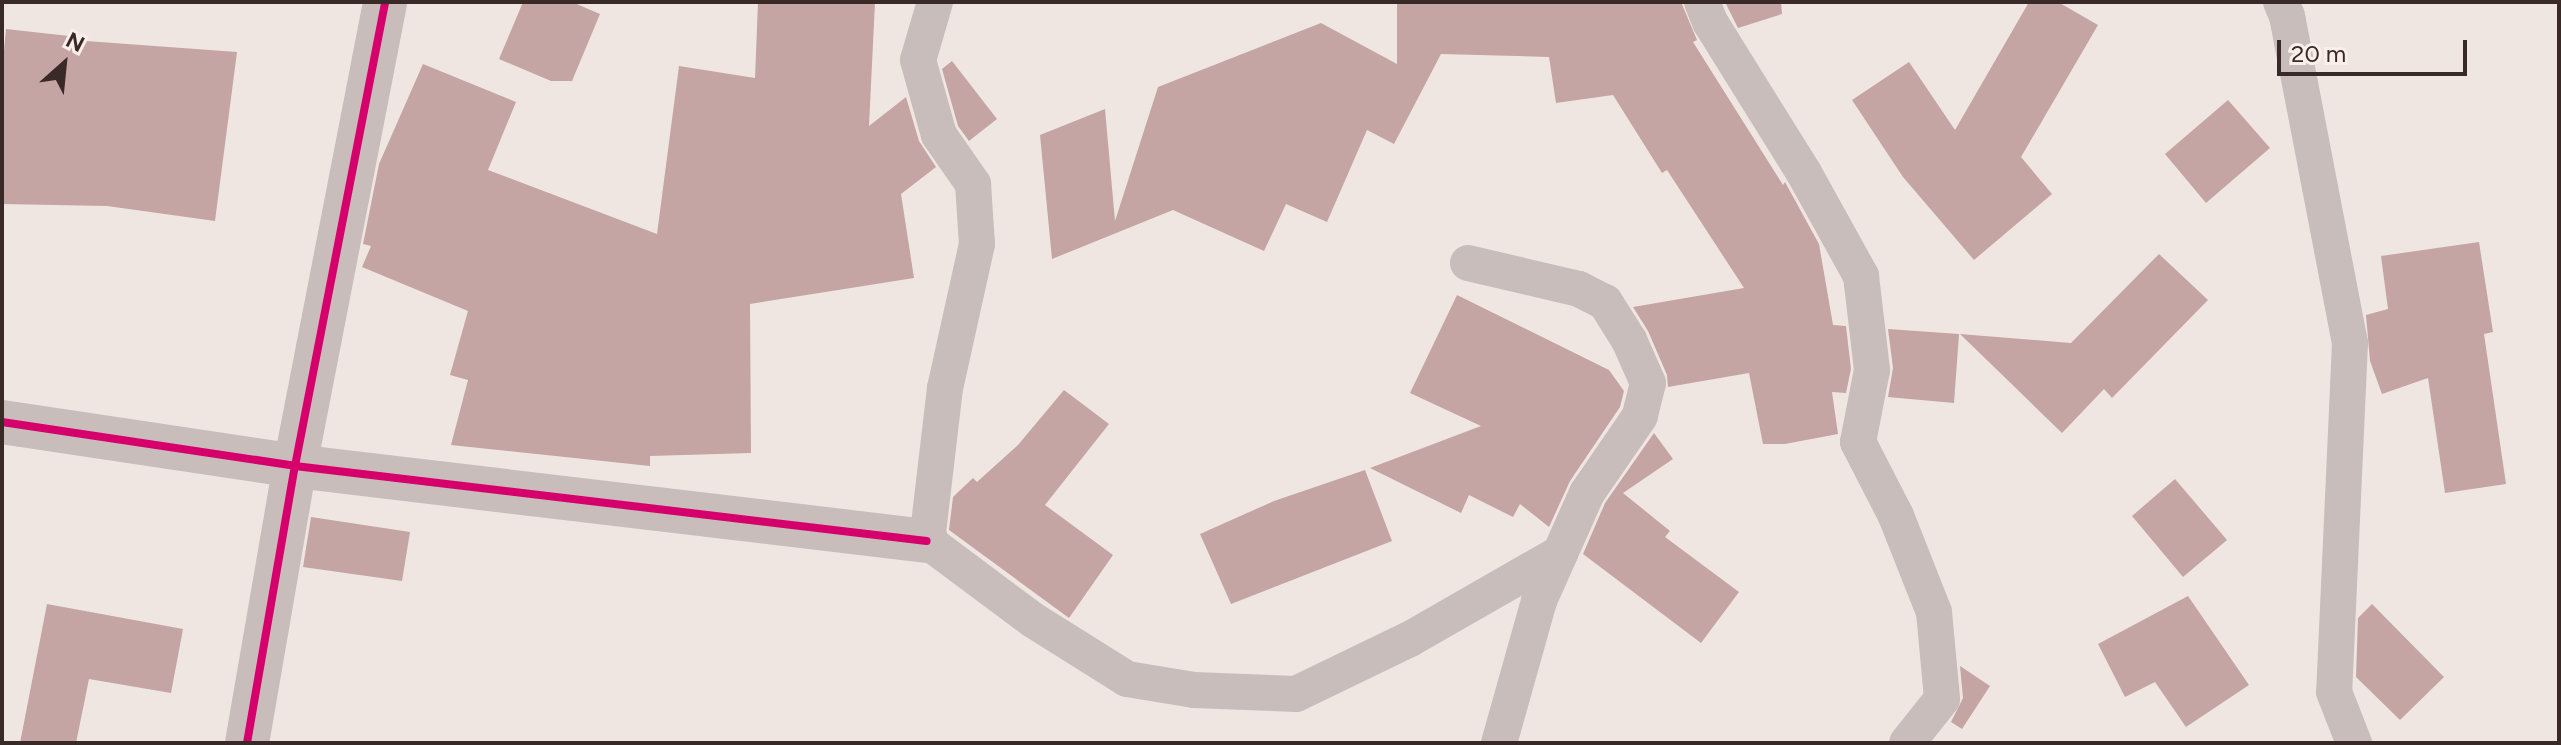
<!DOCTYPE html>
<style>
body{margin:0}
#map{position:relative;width:2561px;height:745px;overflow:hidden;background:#efe6e2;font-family:Figtree,sans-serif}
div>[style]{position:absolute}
.building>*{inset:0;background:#c4a5a3}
.service>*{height:36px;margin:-18px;padding:0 18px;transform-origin:18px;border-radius:18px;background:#c8bdbb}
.minor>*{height:44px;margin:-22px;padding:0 22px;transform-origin:22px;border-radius:22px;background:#c8bdbb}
.cycleway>*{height:8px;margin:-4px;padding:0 4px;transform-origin:4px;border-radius:4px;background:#d6006c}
span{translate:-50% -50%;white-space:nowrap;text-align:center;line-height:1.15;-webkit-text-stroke:8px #fbefea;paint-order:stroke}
.frame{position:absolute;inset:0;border:4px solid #392a28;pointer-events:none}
.north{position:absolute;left:24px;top:24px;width:80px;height:80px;-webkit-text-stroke:6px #fbefea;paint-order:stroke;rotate:27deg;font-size:22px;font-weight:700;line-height:32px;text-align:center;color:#392a28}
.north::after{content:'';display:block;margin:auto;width:28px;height:36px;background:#392a28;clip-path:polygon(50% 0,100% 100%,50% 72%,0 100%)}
.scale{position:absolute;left:2277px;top:40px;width:190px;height:36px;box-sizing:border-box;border:4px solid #392a28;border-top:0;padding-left:10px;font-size:24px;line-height:28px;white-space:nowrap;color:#392a28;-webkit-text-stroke:6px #fbefea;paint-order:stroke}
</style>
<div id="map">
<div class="building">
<i style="clip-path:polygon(523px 2px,572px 2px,600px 14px,572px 81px,551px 81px,499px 59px)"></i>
<i style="clip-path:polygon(758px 2px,875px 2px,869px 126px,906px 97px,919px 141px,936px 167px,901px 194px,914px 278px,750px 304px,751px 453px,650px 456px,650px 466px,451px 445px,468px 380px,450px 375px,468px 311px,362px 267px,371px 246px,363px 244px,379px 164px,423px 64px,516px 102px,488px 170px,657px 234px,679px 66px,755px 78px)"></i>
<i style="clip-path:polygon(1397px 2px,1681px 2px,1697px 40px,1693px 42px,1783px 185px,1785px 182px,1819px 244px,1833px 325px,1846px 326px,1851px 369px,1846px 393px,1832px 392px,1838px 434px,1785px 444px,1763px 444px,1749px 373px,1668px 387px,1667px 375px,1648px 331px,1633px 307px,1744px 288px,1667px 170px,1662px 173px,1613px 95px,1556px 103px,1549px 57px,1441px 54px,1394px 144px,1367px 130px,1327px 222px,1286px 204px,1264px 251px,1173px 210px,1052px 259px,1040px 135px,1105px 109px,1115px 221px,1158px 87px,1321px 23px,1397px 64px)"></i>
<i style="clip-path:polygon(1725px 2px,1781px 2px,1782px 14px,1738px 28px)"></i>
<i style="clip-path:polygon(2029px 2px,2058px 2px,2098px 25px,2021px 157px,2052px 194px,1974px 260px,1903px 177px,1852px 100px,1909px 62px,1955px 130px)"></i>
<i style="clip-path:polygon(6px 29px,87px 38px,86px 41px,237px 52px,215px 221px,107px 206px,2px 204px,2px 72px)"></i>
<i style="clip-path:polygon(952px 61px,997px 119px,969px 141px,958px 126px,942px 69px)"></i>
<i style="clip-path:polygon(2228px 100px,2270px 148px,2206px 203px,2165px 154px)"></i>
<i style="clip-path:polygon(2479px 242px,2493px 332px,2484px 334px,2506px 484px,2445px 493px,2428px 378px,2382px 394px,2370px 361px,2366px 315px,2388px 309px,2381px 256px)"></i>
<i style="clip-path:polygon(2159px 254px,2208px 300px,2112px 398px,2104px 389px,2062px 433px,1960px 334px,2071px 343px)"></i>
<i style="clip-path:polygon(1457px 295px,1609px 370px,1624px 391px,1620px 407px,1570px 481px,1549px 527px,1520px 504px,1513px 517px,1469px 495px,1461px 513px,1370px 468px,1481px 426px,1410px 393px)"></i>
<i style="clip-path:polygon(1888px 329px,1959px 334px,1954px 403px,1888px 397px,1893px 368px)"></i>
<i style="clip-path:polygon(1064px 390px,1109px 424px,1045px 505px,1113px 555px,1069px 618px,949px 530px,953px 497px,973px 478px,977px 482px,1018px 445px)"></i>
<i style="clip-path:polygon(1654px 433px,1673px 459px,1623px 493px,1670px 531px,1665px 537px,1739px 592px,1701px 643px,1583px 554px,1605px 503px)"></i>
<i style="clip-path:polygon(1365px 470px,1392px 541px,1231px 604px,1200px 534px,1274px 501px)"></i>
<i style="clip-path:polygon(2175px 479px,2227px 540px,2183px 577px,2132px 516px)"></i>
<i style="clip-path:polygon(311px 517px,410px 532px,402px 581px,303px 567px)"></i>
<i style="clip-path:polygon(2188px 596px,2249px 685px,2186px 727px,2155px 682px,2125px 697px,2098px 644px)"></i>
<i style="clip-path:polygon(47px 604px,183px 629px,171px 693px,89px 679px,76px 743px,20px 743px)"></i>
<i style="clip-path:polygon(2372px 604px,2444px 677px,2400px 720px,2356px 677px,2358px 618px)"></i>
<i style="clip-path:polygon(1960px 666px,1990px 686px,1962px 729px,1951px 722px,1963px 698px)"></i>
</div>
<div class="service">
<i style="left:935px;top:2px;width:60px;rotate:106.3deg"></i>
<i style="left:918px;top:60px;width:78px;rotate:74.4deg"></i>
<i style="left:939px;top:135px;width:60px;rotate:55.2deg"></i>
<i style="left:973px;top:184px;width:60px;rotate:86.2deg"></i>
<i style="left:977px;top:244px;width:148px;rotate:102.5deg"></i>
<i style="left:945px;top:388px;width:154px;rotate:96.7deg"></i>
<i style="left:927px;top:541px;width:132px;rotate:36.7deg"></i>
<i style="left:1033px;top:620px;width:111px;rotate:32.1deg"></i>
<i style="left:1127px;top:679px;width:68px;rotate:9.3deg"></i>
<i style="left:1194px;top:690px;width:102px;rotate:2.2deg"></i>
<i style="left:1296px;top:694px;width:127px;rotate:-25.8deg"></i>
<i style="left:1410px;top:639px;width:173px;rotate:-29.8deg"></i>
<i style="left:1702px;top:2px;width:22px;rotate:68deg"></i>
<i style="left:1710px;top:22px;width:178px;rotate:58.1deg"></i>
<i style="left:1804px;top:173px;width:118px;rotate:61deg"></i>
<i style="left:1861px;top:276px;width:95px;rotate:83.3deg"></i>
<i style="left:1872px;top:370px;width:73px;rotate:101deg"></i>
<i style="left:1858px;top:442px;width:83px;rotate:62.8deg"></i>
<i style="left:1896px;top:516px;width:103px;rotate:68.4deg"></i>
<i style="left:1934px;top:612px;width:87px;rotate:84.7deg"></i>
<i style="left:1942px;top:699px;width:56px;rotate:128.5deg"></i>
<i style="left:2281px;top:2px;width:15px;rotate:67deg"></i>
<i style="left:2287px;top:16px;width:333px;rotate:79.1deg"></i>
<i style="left:2350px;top:343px;width:349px;rotate:92.6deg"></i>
<i style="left:2334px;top:692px;width:55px;rotate:68.6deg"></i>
<i style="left:1468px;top:263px;width:114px;rotate:13.2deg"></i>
<i style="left:1579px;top:289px;width:29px;rotate:27deg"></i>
<i style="left:1605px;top:302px;width:45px;rotate:57.7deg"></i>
<i style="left:1629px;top:340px;width:47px;rotate:66.2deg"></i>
<i style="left:1648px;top:383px;width:34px;rotate:104deg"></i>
<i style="left:1640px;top:416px;width:93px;rotate:124.5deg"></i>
<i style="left:1587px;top:493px;width:118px;rotate:114deg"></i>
<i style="left:1539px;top:601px;width:148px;rotate:105.7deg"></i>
</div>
<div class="minor">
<i style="left:2px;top:422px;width:296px;rotate:8.5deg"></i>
<i style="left:295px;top:466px;width:636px;rotate:6.77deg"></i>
<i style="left:247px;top:743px;width:281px;rotate:-80.2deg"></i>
<i style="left:295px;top:466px;width:473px;rotate:-79deg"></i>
</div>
<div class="cycleway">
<i style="left:2px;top:422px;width:296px;rotate:8.5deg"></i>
<i style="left:295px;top:466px;width:636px;rotate:6.77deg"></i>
<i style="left:247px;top:743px;width:281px;rotate:-80.2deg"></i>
<i style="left:295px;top:466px;width:473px;rotate:-79deg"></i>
</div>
<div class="frame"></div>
<div class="north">N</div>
<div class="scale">20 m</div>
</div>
